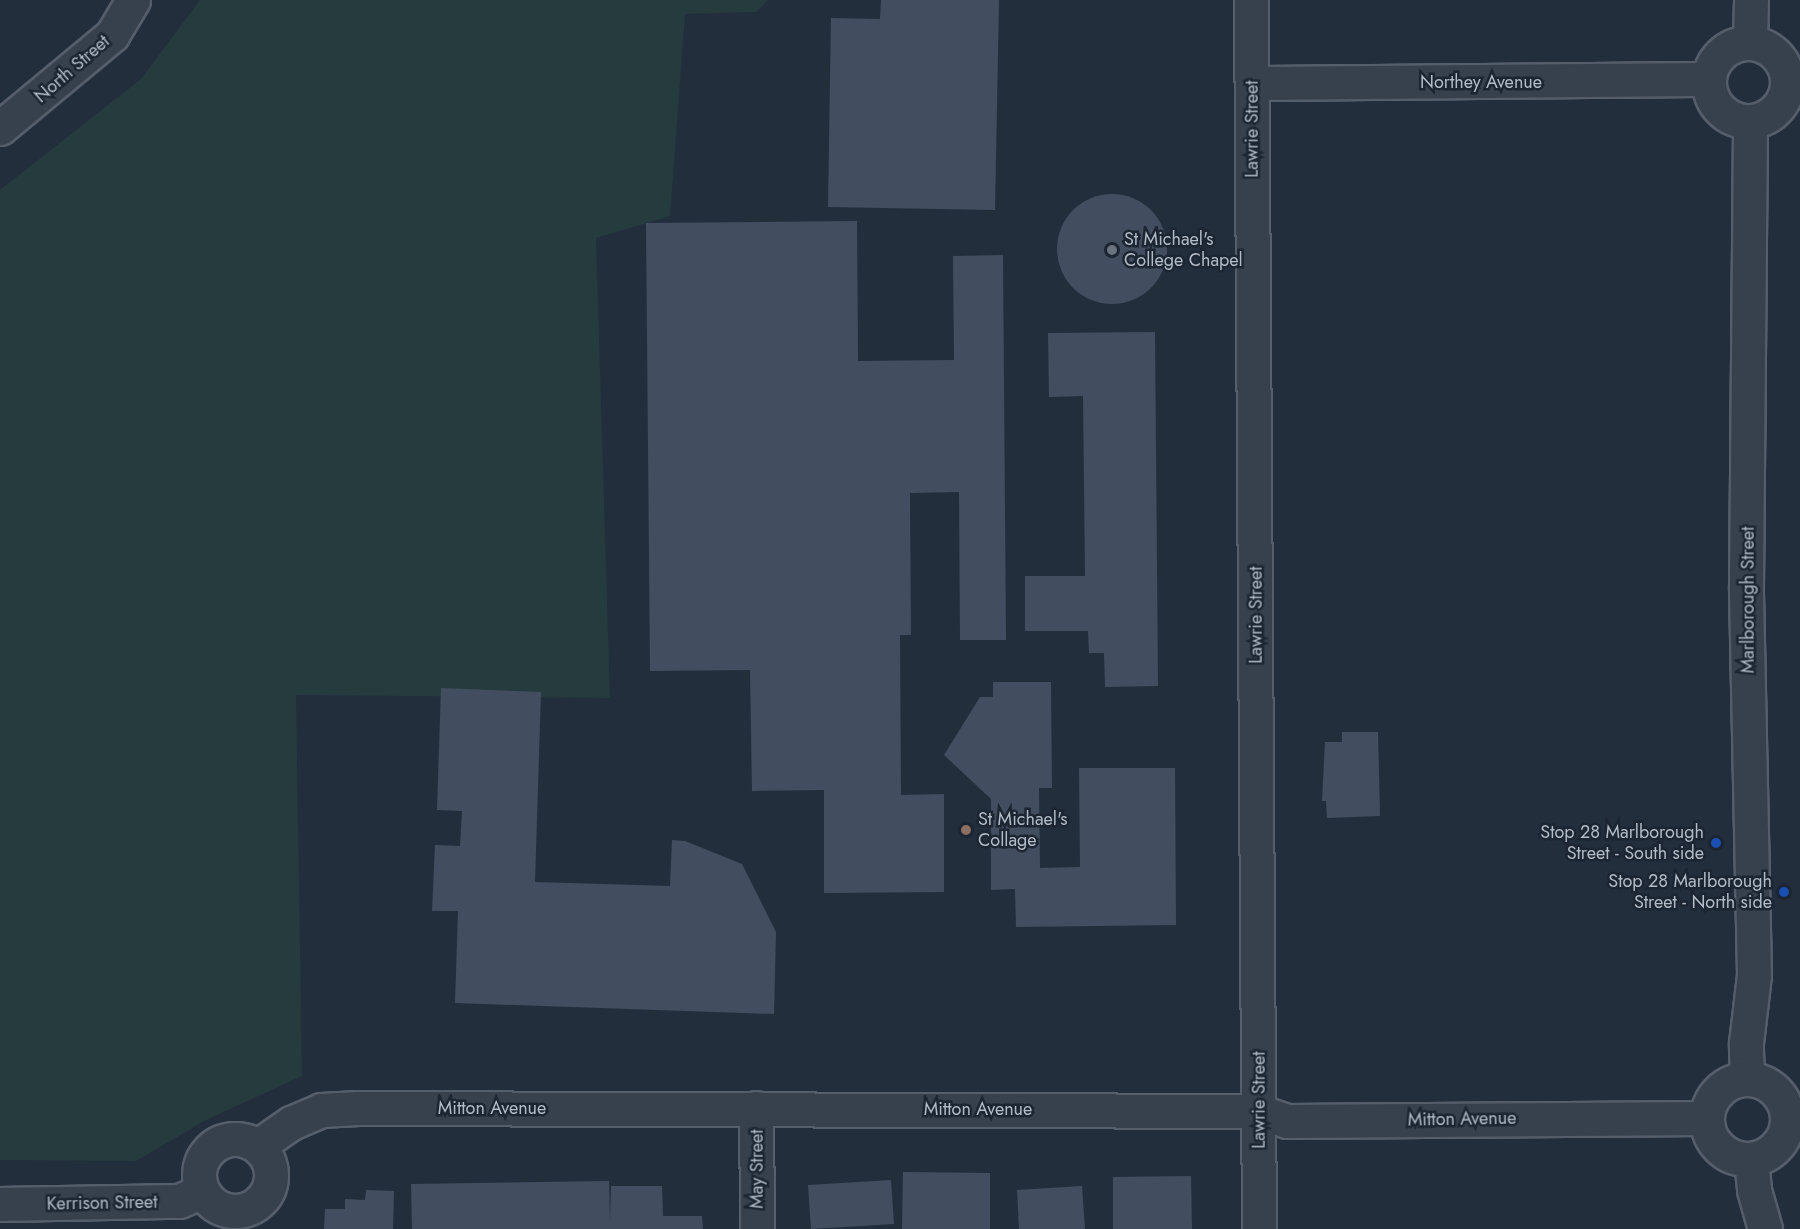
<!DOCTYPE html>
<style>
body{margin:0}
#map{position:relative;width:1800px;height:1229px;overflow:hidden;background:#232e3d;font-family:Jost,sans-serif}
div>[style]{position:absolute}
.green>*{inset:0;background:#253b3e}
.building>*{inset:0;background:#424e5f}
.round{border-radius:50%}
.roads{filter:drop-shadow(2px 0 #555e6b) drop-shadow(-2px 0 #555e6b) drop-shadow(0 2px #555e6b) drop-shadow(0 -2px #555e6b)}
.minor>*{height:33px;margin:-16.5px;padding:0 16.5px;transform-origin:16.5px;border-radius:16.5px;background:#37404d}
.minor>.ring{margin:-16.5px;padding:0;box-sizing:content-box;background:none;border:33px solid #37404d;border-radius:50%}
.dots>*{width:16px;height:16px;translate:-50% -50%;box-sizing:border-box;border:3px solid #1c2532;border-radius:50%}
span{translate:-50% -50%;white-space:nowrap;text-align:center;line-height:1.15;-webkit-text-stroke:5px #1c2532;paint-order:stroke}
.street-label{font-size:18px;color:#b2bbc8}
.poi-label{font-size:18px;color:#b2bbc8}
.left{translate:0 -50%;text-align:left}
.right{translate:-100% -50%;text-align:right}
</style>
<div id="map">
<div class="green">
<i style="clip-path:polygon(200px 0,768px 0,756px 12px,685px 14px,670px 216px,596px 238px,610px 698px,296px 695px,302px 1076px,204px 1121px,136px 1161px,0 1160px,0 190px,141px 79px)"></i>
</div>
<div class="building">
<i style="clip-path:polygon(881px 0,999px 0,995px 210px,828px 207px,831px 18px,880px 19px)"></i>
<i class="round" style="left:1057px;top:194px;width:110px;height:110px"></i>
<i style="clip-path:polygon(857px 221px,858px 361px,954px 360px,953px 256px,1003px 255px,1006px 640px,960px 640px,959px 492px,910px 493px,911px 635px,900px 635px,901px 795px,944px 794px,944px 892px,824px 893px,824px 790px,752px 791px,750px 670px,650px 671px,646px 223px)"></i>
<i style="clip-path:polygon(1155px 332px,1158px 686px,1105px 687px,1104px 653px,1089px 653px,1088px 631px,1025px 631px,1025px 576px,1085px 576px,1083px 396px,1049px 397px,1048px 333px)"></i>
<i style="clip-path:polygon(993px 682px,1051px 682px,1052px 788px,1039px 788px,1040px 868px,1080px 867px,1079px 768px,1175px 768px,1176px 925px,1016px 927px,1015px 889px,991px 890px,991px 799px,944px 755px,980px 697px,993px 697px)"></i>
<i style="clip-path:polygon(441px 688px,541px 692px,535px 882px,670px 886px,672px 840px,685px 841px,742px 864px,776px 932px,774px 1014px,455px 1003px,458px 911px,432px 911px,435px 845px,460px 846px,462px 811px,437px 810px)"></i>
<i style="clip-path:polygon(1342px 732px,1378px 732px,1380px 816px,1327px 818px,1326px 801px,1322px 801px,1325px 742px,1342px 742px)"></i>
<i style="clip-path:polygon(903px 1172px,990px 1173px,990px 1229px,902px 1229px)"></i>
<i style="clip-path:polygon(1191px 1176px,1192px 1229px,1113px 1229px,1113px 1177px)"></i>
<i style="clip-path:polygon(891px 1180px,894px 1224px,811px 1229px,808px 1185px)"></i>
<i style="clip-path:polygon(609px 1181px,610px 1221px,611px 1186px,662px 1186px,663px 1216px,702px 1216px,703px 1229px,412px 1229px,411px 1184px)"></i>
<i style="clip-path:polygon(1082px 1186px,1085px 1229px,1019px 1229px,1017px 1190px)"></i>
<i style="clip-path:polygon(366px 1190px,394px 1191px,393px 1229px,324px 1229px,325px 1209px,345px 1209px,345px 1199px,365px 1200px)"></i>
</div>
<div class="roads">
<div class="minor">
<i style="left:1251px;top:0;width:1229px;rotate:89.63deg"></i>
<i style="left:1750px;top:43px;width:43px;rotate:-88.7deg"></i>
<i class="ring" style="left:1709px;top:43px;width:45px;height:45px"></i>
<i style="left:1252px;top:83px;width:457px;rotate:-0.5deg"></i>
<i style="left:0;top:128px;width:146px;rotate:-39.7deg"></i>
<i style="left:112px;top:35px;width:41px;rotate:-59deg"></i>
<i style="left:1747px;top:1078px;width:35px;rotate:-92deg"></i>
<i style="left:1746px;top:1043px;width:68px;rotate:-83.3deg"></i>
<i style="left:1754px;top:975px;width:389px;rotate:-91.2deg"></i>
<i style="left:1746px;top:586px;width:465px;rotate:-89.5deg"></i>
<i class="ring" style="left:1707px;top:1079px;width:47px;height:47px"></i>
<i style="left:756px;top:1108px;width:121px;rotate:89.5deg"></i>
<i class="ring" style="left:199px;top:1139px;width:39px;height:39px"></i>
<i style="left:258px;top:1146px;width:40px;rotate:-34.9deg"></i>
<i style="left:291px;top:1123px;width:33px;rotate:-23deg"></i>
<i style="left:321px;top:1110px;width:37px;rotate:-3deg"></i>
<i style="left:358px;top:1108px;width:900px;rotate:0.19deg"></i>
<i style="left:1258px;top:1111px;width:31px;rotate:19deg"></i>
<i style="left:1287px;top:1121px;width:419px;rotate:-0.4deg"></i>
<i style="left:1751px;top:1160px;width:30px;rotate:84deg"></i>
<i style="left:1754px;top:1190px;width:41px;rotate:74.2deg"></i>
<i style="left:0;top:1204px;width:179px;rotate:-1deg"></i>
<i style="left:179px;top:1201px;width:25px;rotate:-23deg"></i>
</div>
</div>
<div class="dots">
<i style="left:1112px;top:250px;background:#6b7280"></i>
<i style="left:966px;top:830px;background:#8d6e63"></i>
<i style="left:1716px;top:843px;background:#1a4fb4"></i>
<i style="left:1784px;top:892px;background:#1a4fb4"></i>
</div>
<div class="street-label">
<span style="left:72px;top:69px;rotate:-41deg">North Street</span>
<span style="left:1481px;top:82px">Northey Avenue</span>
<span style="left:1252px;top:129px;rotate:-90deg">Lawrie Street</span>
<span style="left:1748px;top:600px;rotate:-90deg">Marlborough Street</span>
<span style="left:1256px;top:615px;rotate:-90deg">Lawrie Street</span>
<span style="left:1259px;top:1100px;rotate:-90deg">Lawrie Street</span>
<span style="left:492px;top:1108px">Mitton Avenue</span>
<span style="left:978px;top:1109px">Mitton Avenue</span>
<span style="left:1462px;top:1119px;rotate:-1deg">Mitton Avenue</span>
<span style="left:757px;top:1169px;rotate:-90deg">May Street</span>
<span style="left:102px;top:1203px;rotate:-1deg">Kerrison Street</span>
</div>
<div class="poi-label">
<span class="left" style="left:1124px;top:250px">St Michael's<br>College Chapel</span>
<span class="left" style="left:978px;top:830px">St Michael's<br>Collage</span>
<span class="right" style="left:1704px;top:843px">Stop 28 Marlborough<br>Street - South side</span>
<span class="right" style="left:1772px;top:892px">Stop 28 Marlborough<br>Street - North side</span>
</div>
</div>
